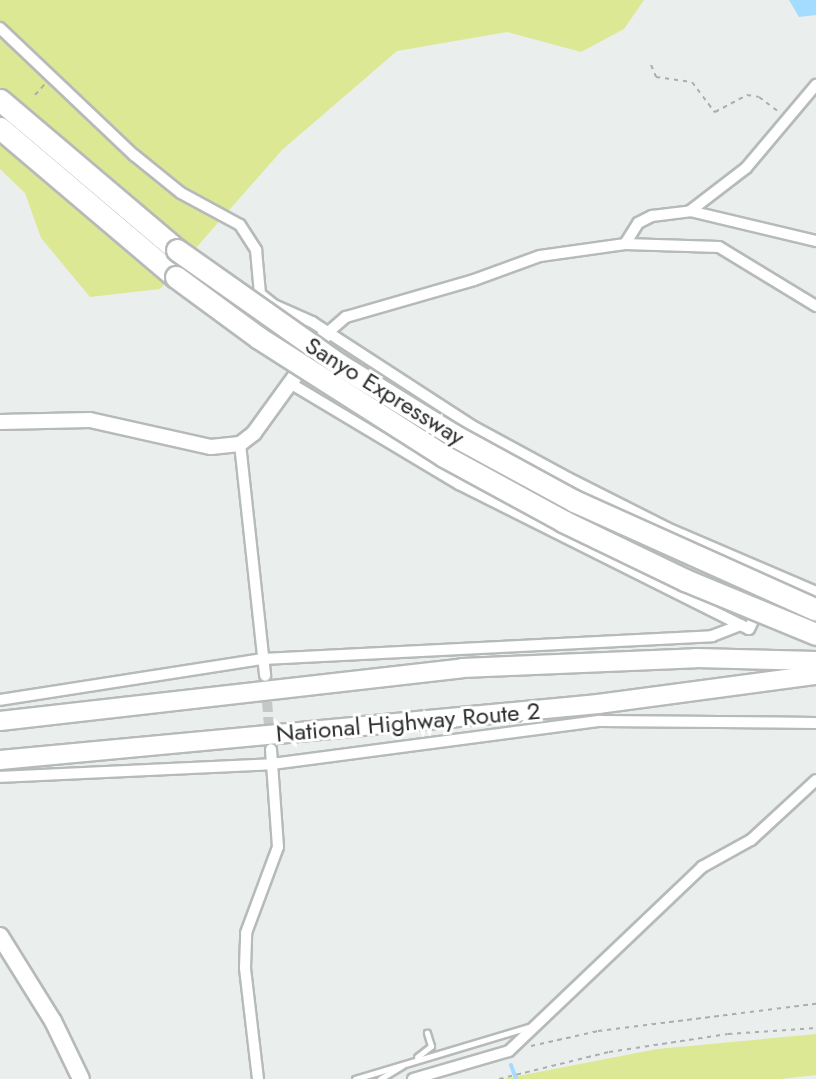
<!DOCTYPE html>
<style>
body{margin:0}
#map{position:relative;width:816px;height:1079px;overflow:hidden;background:#eaefee;font-family:Jost,sans-serif}
div>[style]{position:absolute}
.green>*{inset:0;background:#dce893}
.water>*{inset:0;background:#a4dcff}
.stream>*{height:4px;margin:-2px;padding:0 2px;transform-origin:2px;border-radius:2px;background:#a4dcff}
.minor-tunnel>*{height:10px;margin-top:-5px;transform-origin:0;background:repeating-linear-gradient(90deg,#c4c8c7 0 10px,transparent 0 15px)}
.path>*{height:2px;margin-top:-1px;transform-origin:0;background:repeating-linear-gradient(90deg,#aaaead 0 4.5px,transparent 0 9px)}
.roads{filter:drop-shadow(2px 0 #b6bab9) drop-shadow(-2px 0 #b6bab9) drop-shadow(0 2px #b6bab9) drop-shadow(0 -2px #b6bab9)}
.service>*{height:5px;margin:-2.5px;padding:0 2.5px;transform-origin:2.5px;border-radius:2.5px;background:#fff}
.minor>*{height:10px;margin:-5px;padding:0 5px;transform-origin:5px;border-radius:5px;background:#fff}
.tertiary>*{height:14px;margin:-7px;padding:0 7px;transform-origin:7px;border-radius:7px;background:#fff}
.secondary>*{height:16px;margin:-8px;padding:0 8px;transform-origin:8px;border-radius:8px;background:#fff}
.trunk>*{height:18px;margin:-9px;padding:0 9px;transform-origin:9px;border-radius:9px;background:#fff}
.motorway>*{height:21px;margin:-10.5px;padding:0 10.5px;transform-origin:10.5px;border-radius:10.5px;background:#fff}
.bridges{filter:drop-shadow(2px 0 #b6bab9) drop-shadow(-2px 0 #b6bab9) drop-shadow(0 2px #b6bab9) drop-shadow(0 -2px #b6bab9)}
.motorway-bridge>*{height:21px;margin:-10.5px;padding:0 10.5px;transform-origin:10.5px;border-radius:10.5px;background:#fff}
span{translate:-50% -50%;white-space:nowrap;text-align:center;line-height:1.15;-webkit-text-stroke:6px #fff;paint-order:stroke}
.street-label{font-size:24px;color:#2a2c2b}
</style>
<div id="map">
<div class="green">
<i style="clip-path:polygon(0 0,644px 0,624px 29px,581px 52px,507px 32px,397px 51px,282px 150px,160px 289px,90px 297px,41px 238px,25px 193px,0 169px)"></i>
<i style="clip-path:polygon(816px 1034px,816px 1075px,781px 1079px,503px 1079px,657px 1049px)"></i>
</div>
<div class="water">
<i style="clip-path:polygon(789px 0,816px 0,816px 15px,799px 17px)"></i>
</div>
<div class="stream">
<i style="left:511px;top:1065px;width:15px;rotate:70deg"></i>
</div>
<div class="minor-tunnel">
<i style="left:266px;top:687px;width:53px;rotate:85.7deg"></i>
</div>
<div class="path">
<i style="left:651px;top:65px;width:13px;rotate:67deg"></i>
<i style="left:656px;top:77px;width:36px;rotate:8deg"></i>
<i style="left:692px;top:82px;width:38px;rotate:53deg"></i>
<i style="left:715px;top:112px;width:36px;rotate:-28deg"></i>
<i style="left:747px;top:95px;width:12px;rotate:9deg"></i>
<i style="left:759px;top:97px;width:25px;rotate:37deg"></i>
<i style="left:35px;top:95px;width:15px;rotate:-48deg"></i>
<i style="left:531px;top:1046px;width:69px;rotate:-12.6deg"></i>
<i style="left:598px;top:1031px;width:220px;rotate:-7.1deg"></i>
<i style="left:499px;top:1079px;width:113px;rotate:-13.8deg"></i>
<i style="left:609px;top:1052px;width:120px;rotate:-8.6deg"></i>
<i style="left:728px;top:1034px;width:88px;rotate:-3.9deg"></i>
</div>
<div class="roads">
<div class="service">
<i style="left:417px;top:1057px;width:18px;rotate:-38deg"></i>
<i style="left:431px;top:1046px;width:14px;rotate:-107deg"></i>
<i style="left:355px;top:1079px;width:185px;rotate:-16.7deg"></i>
<i style="left:380px;top:1079px;width:26px;rotate:-31deg"></i>
</div>
<div class="minor">
<i style="left:0;top:28px;width:185px;rotate:43.5deg"></i>
<i style="left:134px;top:155px;width:60px;rotate:39deg"></i>
<i style="left:181px;top:193px;width:67px;rotate:28.5deg"></i>
<i style="left:240px;top:225px;width:30px;rotate:57deg"></i>
<i style="left:256px;top:250px;width:44px;rotate:84.8deg"></i>
<i style="left:260px;top:294px;width:18px;rotate:38deg"></i>
<i style="left:274px;top:305px;width:42px;rotate:24.1deg"></i>
<i style="left:312px;top:322px;width:191px;rotate:33deg"></i>
<i style="left:472px;top:426px;width:109px;rotate:28.4deg"></i>
<i style="left:568px;top:478px;width:111px;rotate:26.8deg"></i>
<i style="left:667px;top:528px;width:162px;rotate:23.2deg"></i>
<i style="left:690px;top:211px;width:71px;rotate:-37.5deg"></i>
<i style="left:746px;top:168px;width:109px;rotate:-49.9deg"></i>
<i style="left:625px;top:244px;width:25px;rotate:-58deg"></i>
<i style="left:638px;top:223px;width:16px;rotate:-27deg"></i>
<i style="left:652px;top:216px;width:38px;rotate:-7deg"></i>
<i style="left:690px;top:211px;width:130px;rotate:13.4deg"></i>
<i style="left:325px;top:335px;width:28px;rotate:-41deg"></i>
<i style="left:346px;top:317px;width:133px;rotate:-16.1deg"></i>
<i style="left:474px;top:280px;width:70px;rotate:-20deg"></i>
<i style="left:540px;top:256px;width:86px;rotate:-8deg"></i>
<i style="left:625px;top:244px;width:94px;rotate:1.8deg"></i>
<i style="left:719px;top:247px;width:114px;rotate:31.3deg"></i>
<i style="left:290px;top:383px;width:197px;rotate:30.9deg"></i>
<i style="left:459px;top:484px;width:324px;rotate:26.6deg"></i>
<i style="left:749px;top:629px;width:49px;rotate:-64.5deg"></i>
<i style="left:240px;top:444px;width:233px;rotate:83.8deg"></i>
<i style="left:0;top:700px;width:266px;rotate:-8.9deg"></i>
<i style="left:263px;top:659px;width:450px;rotate:-2.9deg"></i>
<i style="left:712px;top:636px;width:31px;rotate:-21deg"></i>
<i style="left:0;top:777px;width:272px;rotate:-2.7deg"></i>
<i style="left:272px;top:764px;width:331px;rotate:-7.5deg"></i>
<i style="left:600px;top:721px;width:216px;rotate:0.5deg"></i>
<i style="left:258px;top:1079px;width:112px;rotate:-96.7deg"></i>
<i style="left:245px;top:968px;width:35px;rotate:-88deg"></i>
<i style="left:246px;top:933px;width:92px;rotate:-69.6deg"></i>
<i style="left:278px;top:847px;width:98px;rotate:-94.1deg"></i>
<i style="left:413px;top:1079px;width:100px;rotate:-16.3deg"></i>
<i style="left:509px;top:1051px;width:267px;rotate:-43.6deg"></i>
<i style="left:702px;top:867px;width:56px;rotate:-28.9deg"></i>
<i style="left:751px;top:840px;width:88px;rotate:-42.7deg"></i>
</div>
<div class="tertiary">
<i style="left:0;top:422px;width:90px;rotate:-1.3deg"></i>
<i style="left:90px;top:420px;width:124px;rotate:12.6deg"></i>
<i style="left:211px;top:447px;width:29px;rotate:-6deg"></i>
<i style="left:240px;top:444px;width:18px;rotate:-38deg"></i>
<i style="left:254px;top:433px;width:121px;rotate:-54.1deg"></i>
</div>
<div class="secondary">
<i style="left:0;top:936px;width:100px;rotate:58.1deg"></i>
<i style="left:53px;top:1021px;width:64px;rotate:64.2deg"></i>
</div>
<div class="trunk">
<i style="left:0;top:721px;width:465px;rotate:-6.5deg"></i>
<i style="left:462px;top:668px;width:234px;rotate:-2.4deg"></i>
<i style="left:696px;top:658px;width:120px;rotate:1.4deg"></i>
<i style="left:0;top:760px;width:601px;rotate:-5.35deg"></i>
<i style="left:598px;top:704px;width:220px;rotate:-7.6deg"></i>
</div>
<div class="motorway">
<i style="left:0;top:100px;width:232px;rotate:40.3deg"></i>
<i style="left:0;top:128px;width:231px;rotate:40.3deg"></i>
</div>
</div>
<div class="bridges">
<div class="motorway-bridge">
<i style="left:177px;top:250px;width:199px;rotate:35.2deg"></i>
<i style="left:340px;top:365px;width:135px;rotate:31.7deg"></i>
<i style="left:455px;top:436px;width:136px;rotate:28.6deg"></i>
<i style="left:574px;top:501px;width:265px;rotate:24.2deg"></i>
<i style="left:176px;top:277px;width:103px;rotate:36.3deg"></i>
<i style="left:259px;top:338px;width:219px;rotate:32.5deg"></i>
<i style="left:444px;top:456px;width:136px;rotate:28.6deg"></i>
<i style="left:563px;top:521px;width:136px;rotate:25.8deg"></i>
<i style="left:685px;top:580px;width:142px;rotate:22.4deg"></i>
</div>
</div>
<div class="street-label">
<span style="left:385px;top:391px;rotate:32deg">Sanyo Expressway</span>
<span style="left:408px;top:722px;rotate:-5deg">National Highway Route 2</span>
</div>
</div>
